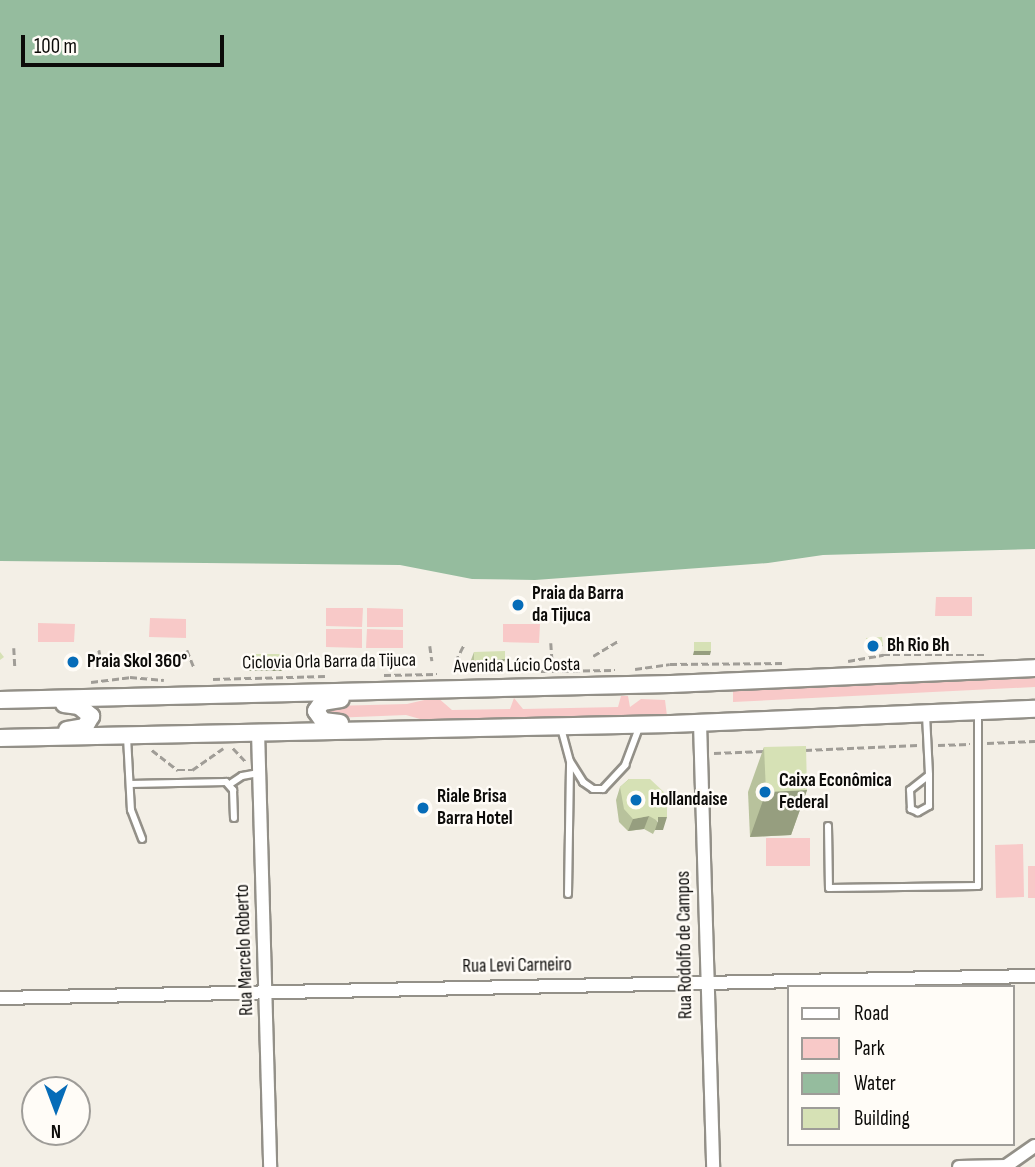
<!DOCTYPE html>
<meta charset="utf-8">
<style>
body{margin:0}
#map{position:relative;width:1035px;height:1167px;overflow:hidden;background:#f3efe6;font-family:"Sofia Sans Condensed",sans-serif}
div>[style]{position:absolute}
.green>*{inset:0;background:#f8c9c8}
.water>*{inset:0;background:#95bc9e}
.path>*{height:2.5px;margin-top:-1.25px;transform-origin:0;background:repeating-linear-gradient(90deg,#a09d97 0 7px,transparent 0 10.5px)}
.roads{filter:drop-shadow(2px 0 #939088) drop-shadow(-2px 0 #939088) drop-shadow(0 2px #939088) drop-shadow(0 -2px #939088)}
.lane>*{height:6px;margin:-3px;padding:0 3px;transform-origin:3px;border-radius:3px;background:#fff}
.street>*{height:12px;margin:-6px;padding:0 6px;transform-origin:6px;border-radius:6px;background:#fff}
.secondary>*{height:16px;margin:-8px;padding:0 8px;transform-origin:8px;border-radius:8px;background:#fff}
.wall>*{inset:0;background:#b8c29c}
.shaded-wall>*{inset:0;background:#969e7f}
.building>*{inset:0;background:#d6e1b5}
.dots>*{width:19px;height:19px;translate:-50% -50%;box-sizing:border-box;border:4px solid #fffcf7;border-radius:50%}
span{translate:-50% -50%;white-space:nowrap;text-align:center;line-height:1.15;-webkit-text-stroke:5px #fffcf7;paint-order:stroke}
.poi-label{font-size:19px;color:#0c0b09;font-weight:700}
.left{translate:0 -50%;text-align:left}
.street-label{font-size:19px;color:#0c0b09}
.legend{position:absolute;left:787px;top:985px;width:228px;height:161px;box-sizing:border-box;background:#fffcf7;border:2px solid #9e9c98;margin:0;padding:9px 12px;list-style:none;font-size:21px;color:#0c0b09}
.legend li{display:flex;align-items:center;gap:14px;height:35px}
.legend b{width:35px;border:2px solid #9e9c98}
.north{position:absolute;left:21px;top:1076px;width:70px;height:70px;box-sizing:border-box;background:#fffcf7;border:2px solid #9e9c98;border-radius:50%;rotate:180deg;font-size:19px;font-weight:700;line-height:28px;text-align:center;color:#0c0b09}
.north::after{content:'';display:block;margin:auto;width:24px;height:32px;background:#066cb8;clip-path:polygon(50% 0,100% 100%,50% 72%,0 100%)}
.scale{position:absolute;left:21px;top:35px;width:203px;height:32px;box-sizing:border-box;border:4px solid #0c0b09;border-top:0;padding-left:9px;font-size:21px;line-height:24px;white-space:nowrap;color:#0c0b09;-webkit-text-stroke:5px #fffcf7;paint-order:stroke}
</style>
<div id="map">
<div class="green">
<i style="clip-path:polygon(936px 597px,972px 597px,972px 616px,935px 616px)"></i>
<i style="clip-path:polygon(326px 608px,363px 608px,362px 627px,326px 626px)"></i>
<i style="clip-path:polygon(367px 608px,403px 609px,403px 627px,367px 627px)"></i>
<i style="clip-path:polygon(150px 618px,186px 619px,186px 638px,149px 637px)"></i>
<i style="clip-path:polygon(38px 623px,75px 624px,74px 642px,38px 642px)"></i>
<i style="clip-path:polygon(503px 624px,540px 624px,539px 643px,503px 642px)"></i>
<i style="clip-path:polygon(326px 629px,362px 629px,362px 648px,326px 647px)"></i>
<i style="clip-path:polygon(367px 629px,403px 630px,403px 648px,366px 648px)"></i>
<i style="clip-path:polygon(1035px 676px,1035px 687px,733px 702px,733px 689px)"></i>
<i style="clip-path:polygon(621px 696px,628px 696px,630px 707px,641px 699px,665px 700px,667px 716px,427px 721px,406px 715px,332px 718px,327px 710px,332px 706px,407px 704px,437px 697px,452px 710px,510px 709px,514px 698px,523px 709px,618px 707px)"></i>
<i style="clip-path:polygon(766px 838px,810px 838px,810px 866px,766px 866px)"></i>
<i style="clip-path:polygon(1023px 844px,1024px 897px,996px 898px,995px 845px)"></i>
<i style="clip-path:polygon(1028px 866px,1035px 866px,1035px 898px,1028px 898px)"></i>
</div>
<div class="water">
<i style="clip-path:polygon(0 0,1035px 0,1035px 549px,823px 555px,768px 563px,535px 580px,472px 579px,400px 565px,0 561px)"></i>
</div>
<div class="path">
<i style="left:551px;top:643px;width:15px;rotate:86deg"></i>
<i style="left:430px;top:646px;width:15px;rotate:82deg"></i>
<i style="left:14px;top:648px;width:20px;rotate:87deg"></i>
<i style="left:99px;top:650px;width:10px;rotate:79deg"></i>
<i style="left:187px;top:650px;width:18px;rotate:68deg"></i>
<i style="left:593px;top:656px;width:29px;rotate:-31deg"></i>
<i style="left:848px;top:661px;width:36px;rotate:-10deg"></i>
<i style="left:883px;top:655px;width:101px"></i>
<i style="left:455px;top:662px;width:18px;rotate:-63deg"></i>
<i style="left:635px;top:669px;width:35px;rotate:-8deg"></i>
<i style="left:670px;top:664px;width:115px;rotate:-0.5deg"></i>
<i style="left:541px;top:671px;width:74px;rotate:-0.8deg"></i>
<i style="left:384px;top:675px;width:53px;rotate:-1.1deg"></i>
<i style="left:213px;top:679px;width:112px;rotate:-1.5deg"></i>
<i style="left:91px;top:682px;width:39px;rotate:-7deg"></i>
<i style="left:130px;top:677px;width:34px;rotate:5deg"></i>
<i style="left:987px;top:743px;width:48px;rotate:-2.4deg"></i>
<i style="left:938px;top:745px;width:32px;rotate:-2deg"></i>
<i style="left:233px;top:748px;width:18px;rotate:47deg"></i>
<i style="left:152px;top:750px;width:33px;rotate:38deg"></i>
<i style="left:178px;top:770px;width:14px"></i>
<i style="left:192px;top:770px;width:38px;rotate:-35deg"></i>
<i style="left:805px;top:750px;width:113px;rotate:-2.5deg"></i>
<i style="left:714px;top:753px;width:50px;rotate:-2.3deg"></i>
</div>
<div class="roads">
<div class="lane">
<i style="left:926px;top:715px;width:60px;rotate:87.1deg"></i>
<i style="left:561px;top:728px;width:34px;rotate:75deg"></i>
<i style="left:570px;top:761px;width:25px;rotate:58deg"></i>
<i style="left:583px;top:782px;width:12px;rotate:35deg"></i>
<i style="left:593px;top:789px;width:10px"></i>
<i style="left:603px;top:789px;width:33px;rotate:-47deg"></i>
<i style="left:625px;top:765px;width:43px;rotate:-69.4deg"></i>
<i style="left:127px;top:737px;width:73px;rotate:86.9deg"></i>
<i style="left:131px;top:810px;width:31px;rotate:69deg"></i>
<i style="left:929px;top:775px;width:31px;rotate:90deg"></i>
<i style="left:929px;top:806px;width:13px;rotate:151deg"></i>
<i style="left:918px;top:812px;width:8px;rotate:-157deg"></i>
<i style="left:911px;top:809px;width:19px;rotate:-93deg"></i>
<i style="left:910px;top:790px;width:24px;rotate:-38deg"></i>
<i style="left:130px;top:784px;width:96px;rotate:-1.2deg"></i>
<i style="left:226px;top:782px;width:11px;rotate:49deg"></i>
<i style="left:233px;top:790px;width:28px;rotate:88deg"></i>
<i style="left:230px;top:784px;width:14px;rotate:-34deg"></i>
<i style="left:242px;top:776px;width:17px;rotate:-10deg"></i>
<i style="left:828px;top:826px;width:62px;rotate:89.1deg"></i>
<i style="left:829px;top:888px;width:149px;rotate:-0.8deg"></i>
<i style="left:978px;top:886px;width:173px;rotate:-90deg"></i>
<i style="left:568px;top:894px;width:131px;rotate:-89.1deg"></i>
</div>
<div class="street">
<i style="left:700px;top:723px;width:444px;rotate:88.3deg"></i>
<i style="left:258px;top:731px;width:436px;rotate:88.4deg"></i>
<i style="left:0;top:998px;width:1035px;rotate:-1.22deg"></i>
<i style="left:959px;top:1167px;width:47px;rotate:-1.2deg"></i>
<i style="left:1006px;top:1166px;width:35px;rotate:-35deg"></i>
</div>
<div class="secondary">
<i style="left:0;top:700px;width:671px;rotate:-1.37deg"></i>
<i style="left:671px;top:684px;width:364px;rotate:-2.5deg"></i>
<i style="left:64px;top:704px;width:15px;rotate:8deg"></i>
<i style="left:79px;top:706px;width:16px;rotate:40deg"></i>
<i style="left:91px;top:716px;width:13px;rotate:119deg"></i>
<i style="left:85px;top:727px;width:18px;rotate:171deg"></i>
<i style="left:340px;top:723px;width:17px;rotate:-173deg"></i>
<i style="left:323px;top:721px;width:12px;rotate:-125deg"></i>
<i style="left:316px;top:711px;width:11px;rotate:-56deg"></i>
<i style="left:322px;top:702px;width:19px;rotate:-9deg"></i>
<i style="left:0;top:738px;width:671px;rotate:-1.2deg"></i>
<i style="left:671px;top:724px;width:364px;rotate:-2.4deg"></i>
</div>
</div>
<div class="wall">
<i style="clip-path:polygon(474px 652px,505px 659px,502px 668px,471px 669px,471px 660px)"></i>
<i style="clip-path:polygon(252px 654px,282px 671px,249px 671px,249px 663px)"></i>
<i style="clip-path:polygon(764px 747px,807px 790px,791px 835px,750px 837px,748px 792px)"></i>
<i style="clip-path:polygon(629px 779px,663px 830px,655px 830px,653px 834px,644px 829px,628px 831px,619px 822px,616px 800px,620px 787px)"></i>
</div>
<div class="shaded-wall">
<i style="clip-path:polygon(883px 645px,881px 649px,865px 651px,867px 646px)"></i>
<i style="clip-path:polygon(694px 651px,711px 651px,710px 655px,693px 655px)"></i>
<i style="clip-path:polygon(505px 659px,502px 668px,471px 669px,474px 661px)"></i>
<i style="clip-path:polygon(252px 663px,285px 663px,282px 671px,249px 671px)"></i>
<i style="clip-path:polygon(807px 790px,791px 835px,750px 837px,766px 792px)"></i>
<i style="clip-path:polygon(649px 816px,644px 829px,628px 831px,633px 819px)"></i>
<i style="clip-path:polygon(658px 817px,667px 817px,663px 830px,655px 830px,658px 821px)"></i>
</div>
<div class="building">
<i style="clip-path:polygon(882px 637px,883px 645px,867px 646px,866px 638px)"></i>
<i style="clip-path:polygon(694px 642px,711px 642px,711px 651px,694px 651px)"></i>
<i style="clip-path:polygon(505px 651px,505px 659px,474px 661px,474px 652px)"></i>
<i style="clip-path:polygon(0 652px,4px 657px,0 660px)"></i>
<i style="clip-path:polygon(252px 654px,285px 654px,285px 663px,252px 663px)"></i>
<i style="clip-path:polygon(806px 746px,807px 790px,766px 792px,764px 747px)"></i>
<i style="clip-path:polygon(629px 779px,650px 779px,667px 795px,667px 817px,658px 817px,658px 821px,649px 816px,633px 819px,624px 809px,620px 787px)"></i>
</div>
<div class="dots">
<i style="left:518px;top:605px;background:#066cb8"></i>
<i style="left:873px;top:646px;background:#066cb8"></i>
<i style="left:73px;top:662px;background:#066cb8"></i>
<i style="left:765px;top:792px;background:#066cb8"></i>
<i style="left:636px;top:800px;background:#066cb8"></i>
<i style="left:423px;top:808px;background:#066cb8"></i>
</div>
<div class="poi-label">
<span class="left" style="left:532px;top:605px">Praia da Barra<br>da Tijuca</span>
<span class="left" style="left:887px;top:646px">Bh Rio Bh</span>
<span class="left" style="left:87px;top:662px">Praia Skol 360°</span>
<span class="left" style="left:779px;top:792px">Caixa Econômica<br>Federal</span>
<span class="left" style="left:437px;top:808px">Riale Brisa<br>Barra Hotel</span>
<span class="left" style="left:650px;top:800px">Hollandaise</span>
</div>
<div class="street-label">
<span style="left:329px;top:662px;rotate:-1deg">Ciclovia Orla Barra da Tijuca</span>
<span style="left:517px;top:666px;rotate:-1deg">Avenida Lúcio Costa</span>
<span style="left:685px;top:945px;rotate:-91deg">Rua Rodolfo de Campos</span>
<span style="left:245px;top:950px;rotate:-92deg">Rua Marcelo Roberto</span>
<span style="left:517px;top:966px;rotate:-1deg">Rua Levi Carneiro</span>
</div>
<ul class="legend">
<li><b style="height:9px;background:#fff"></b>Road</li>
<li><b style="height:19px;background:#f8c9c8"></b>Park</li>
<li><b style="height:19px;background:#95bc9e"></b>Water</li>
<li><b style="height:19px;background:#d6e1b5"></b>Building</li>
</ul>
<div class="north">N</div>
<div class="scale">100 m</div>
</div>
